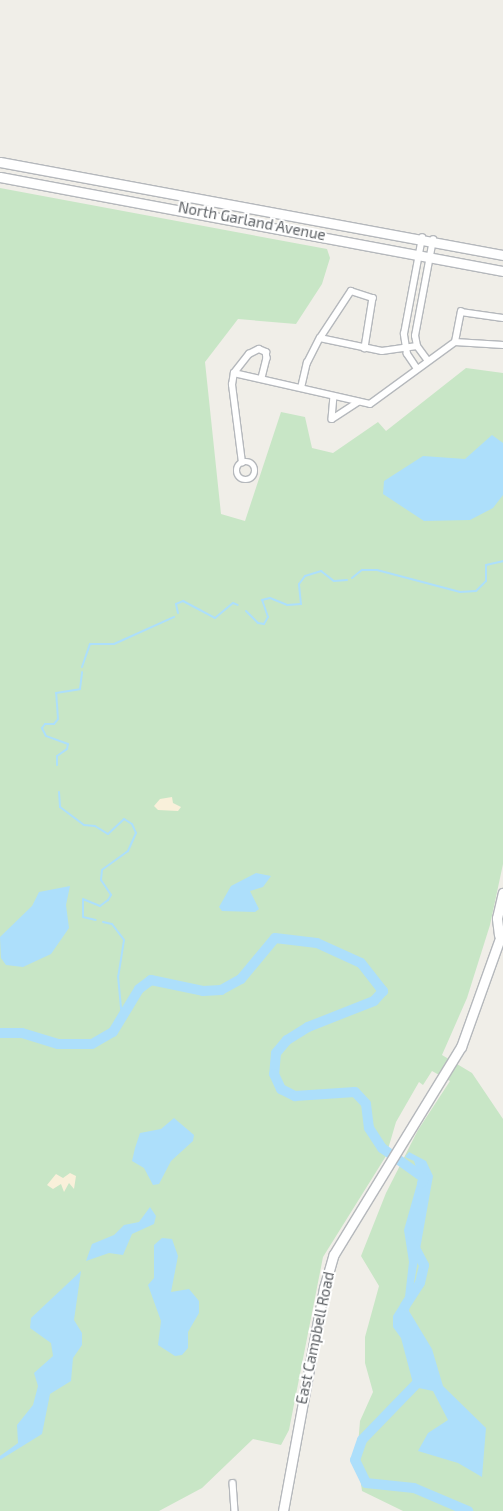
<!DOCTYPE html>
<style>
body{margin:0}
#map{position:relative;width:503px;height:1511px;overflow:hidden;background:#f0eee8;font-family:"Exo 2",sans-serif}
div>[style]{position:absolute}
.green>*{inset:0;background:#c8e6c6}
.sand>*{inset:0;background:#f9f0da}
.water>*{inset:0;background:#addffb}
.stream>*{height:2px;margin:-1px;padding:0 1px;transform-origin:1px;border-radius:1px;background:#addffb}
.river>*{height:10px;margin:-5px;padding:0 5px;transform-origin:5px;border-radius:5px;background:#addffb}
.roads{filter:drop-shadow(1px 0 #b5b8bc) drop-shadow(-1px 0 #b5b8bc) drop-shadow(0 1px #b5b8bc) drop-shadow(0 -1px #b5b8bc)}
.street>*{height:5.5px;margin:-2.75px;padding:0 2.75px;transform-origin:2.75px;border-radius:2.75px;background:#fff}
.street>.ring{margin:-2.75px;padding:0;box-sizing:content-box;background:none;border:5.5px solid #fff;border-radius:50%}
.secondary>*{height:9px;margin:-4.5px;padding:0 4.5px;transform-origin:4.5px;border-radius:4.5px;background:#fff}
span{translate:-50% -50%;white-space:nowrap;text-align:center;line-height:1.15;-webkit-text-stroke:4px #fff;paint-order:stroke}
.street-label{font-size:15px;color:#5f6367}
</style>
<div id="map">
<div class="green">
<i style="clip-path:polygon(0 188px,327px 249px,330px 258px,322px 284px,296px 324px,238px 319px,205px 362px,221px 514px,245px 521px,281px 412px,305px 417px,312px 448px,333px 453px,378px 422px,386px 431px,466px 368px,503px 373px,503px 864px,490px 925px,467px 998px,442px 1055px,472px 1073px,503px 1119px,503px 1511px,403px 1511px,362px 1491px,357px 1457px,360px 1421px,373px 1392px,365px 1363px,365px 1337px,379px 1286px,361px 1256px,386px 1193px,418px 1130px,450px 1081px,432px 1071px,423px 1085px,419px 1082px,396px 1122px,386px 1156px,323px 1257px,289px 1430px,281px 1445px,253px 1439px,202px 1488px,159px 1511px,0 1511px)"></i>
</div>
<div class="sand">
<i style="clip-path:polygon(172px 797px,173px 803px,181px 807px,178px 811px,158px 810px,154px 806px,160px 799px)"></i>
<i style="clip-path:polygon(70px 1173px,76px 1176px,74px 1189px,69px 1183px,64px 1192px,61px 1184px,53px 1189px,47px 1185px,56px 1174px,63px 1178px)"></i>
</div>
<div class="water">
<i style="clip-path:polygon(492px 435px,503px 443px,503px 495px,493px 508px,470px 520px,424px 521px,383px 494px,384px 481px,423px 456px,465px 459px)"></i>
<i style="clip-path:polygon(256px 873px,271px 876px,263px 887px,250px 891px,259px 909px,255px 912px,222px 911px,219px 907px,231px 886px)"></i>
<i style="clip-path:polygon(70px 886px,66px 905px,69px 928px,51px 954px,23px 967px,6px 965px,1px 958px,0 937px,32px 906px,39px 892px)"></i>
<i style="clip-path:polygon(174px 1118px,194px 1135px,193px 1141px,171px 1161px,159px 1184px,153px 1185px,144px 1168px,132px 1161px,135px 1148px,140px 1133px,161px 1129px)"></i>
<i style="clip-path:polygon(409px 1152px,426px 1161px,433px 1176px,409px 1311px,432px 1349px,443px 1386px,486px 1428px,482px 1477px,458px 1463px,418px 1451px,428px 1433px,448px 1420px,433px 1391px,414px 1387px,401px 1338px,393px 1327px,393px 1316px,405px 1297px,409px 1262px,404px 1230px,419px 1177px,414px 1161px,405px 1157px)"></i>
<i style="clip-path:polygon(150px 1207px,156px 1216px,154px 1224px,132px 1234px,123px 1255px,109px 1253px,86px 1261px,92px 1244px,114px 1235px,124px 1225px,139px 1222px)"></i>
<i style="clip-path:polygon(162px 1238px,172px 1239px,178px 1256px,171px 1292px,189px 1289px,199px 1301px,199px 1313px,188px 1332px,188px 1348px,182px 1355px,175px 1356px,158px 1345px,161px 1321px,148px 1285px,154px 1278px,154px 1245px)"></i>
<i style="clip-path:polygon(81px 1271px,74px 1320px,82px 1333px,82px 1345px,73px 1358px,71px 1381px,50px 1394px,42px 1434px,0 1460px,0 1456px,18px 1443px,17px 1425px,33px 1405px,38px 1386px,34px 1373px,53px 1356px,51px 1343px,30px 1328px,31px 1318px)"></i>
</div>
<div class="stream">
<i style="left:352px;top:578px;width:13px;rotate:-39deg"></i>
<i style="left:362px;top:570px;width:15px"></i>
<i style="left:377px;top:570px;width:86px;rotate:14.8deg"></i>
<i style="left:460px;top:592px;width:16px;rotate:-4deg"></i>
<i style="left:476px;top:591px;width:14px;rotate:-45deg"></i>
<i style="left:486px;top:581px;width:16px;rotate:-90deg"></i>
<i style="left:486px;top:565px;width:17px;rotate:-13deg"></i>
<i style="left:246px;top:611px;width:17px;rotate:45deg"></i>
<i style="left:258px;top:623px;width:6px;rotate:9deg"></i>
<i style="left:264px;top:624px;width:8px;rotate:-60deg"></i>
<i style="left:268px;top:617px;width:18px;rotate:-109deg"></i>
<i style="left:262px;top:600px;width:8px;rotate:-14deg"></i>
<i style="left:270px;top:598px;width:18px;rotate:22deg"></i>
<i style="left:287px;top:605px;width:14px;rotate:-4deg"></i>
<i style="left:301px;top:604px;width:20px;rotate:-96deg"></i>
<i style="left:299px;top:584px;width:10px;rotate:-53deg"></i>
<i style="left:305px;top:576px;width:17px;rotate:-17deg"></i>
<i style="left:321px;top:571px;width:16px;rotate:38deg"></i>
<i style="left:334px;top:581px;width:13px;rotate:-4deg"></i>
<i style="left:178px;top:613px;width:9px;rotate:-103deg"></i>
<i style="left:176px;top:604px;width:8px;rotate:-23deg"></i>
<i style="left:183px;top:601px;width:36px;rotate:28deg"></i>
<i style="left:215px;top:618px;width:23px;rotate:-40deg"></i>
<i style="left:233px;top:603px;width:5px;rotate:22deg"></i>
<i style="left:82px;top:667px;width:24px;rotate:-71deg"></i>
<i style="left:90px;top:644px;width:24px"></i>
<i style="left:114px;top:644px;width:66px;rotate:-24.2deg"></i>
<i style="left:57px;top:765px;width:9px;rotate:-90deg"></i>
<i style="left:57px;top:756px;width:12px;rotate:-35deg"></i>
<i style="left:67px;top:749px;width:5px;rotate:-79deg"></i>
<i style="left:68px;top:744px;width:23px;rotate:-160deg"></i>
<i style="left:46px;top:736px;width:9px;rotate:-117deg"></i>
<i style="left:42px;top:728px;width:5px;rotate:-53deg"></i>
<i style="left:45px;top:724px;width:9px"></i>
<i style="left:54px;top:724px;width:6px;rotate:-51deg"></i>
<i style="left:58px;top:719px;width:26px;rotate:-94deg"></i>
<i style="left:56px;top:693px;width:24px;rotate:-9deg"></i>
<i style="left:80px;top:689px;width:17px;rotate:-83deg"></i>
<i style="left:59px;top:792px;width:15px;rotate:86deg"></i>
<i style="left:60px;top:807px;width:30px;rotate:37deg"></i>
<i style="left:84px;top:825px;width:11px;rotate:5deg"></i>
<i style="left:95px;top:826px;width:15px;rotate:32deg"></i>
<i style="left:108px;top:834px;width:22px;rotate:-43deg"></i>
<i style="left:124px;top:819px;width:9px;rotate:32deg"></i>
<i style="left:132px;top:824px;width:10px;rotate:66deg"></i>
<i style="left:136px;top:833px;width:20px;rotate:114deg"></i>
<i style="left:128px;top:851px;width:32px;rotate:144deg"></i>
<i style="left:102px;top:870px;width:10px;rotate:96deg"></i>
<i style="left:101px;top:880px;width:18px;rotate:56deg"></i>
<i style="left:111px;top:895px;width:6px;rotate:121deg"></i>
<i style="left:108px;top:900px;width:10px;rotate:143deg"></i>
<i style="left:100px;top:906px;width:18px;rotate:-158deg"></i>
<i style="left:83px;top:899px;width:18px;rotate:90deg"></i>
<i style="left:83px;top:917px;width:13px;rotate:13deg"></i>
<i style="left:103px;top:922px;width:9px;rotate:13deg"></i>
<i style="left:112px;top:924px;width:20px;rotate:53deg"></i>
<i style="left:124px;top:940px;width:36px;rotate:99deg"></i>
<i style="left:118px;top:976px;width:42px;rotate:84.6deg"></i>
</div>
<div class="river">
<i style="left:0;top:1033px;width:22px"></i>
<i style="left:22px;top:1033px;width:38px;rotate:17deg"></i>
<i style="left:58px;top:1044px;width:34px"></i>
<i style="left:92px;top:1044px;width:24px;rotate:-30deg"></i>
<i style="left:113px;top:1032px;width:50px;rotate:-58.8deg"></i>
<i style="left:139px;top:989px;width:15px;rotate:-37deg"></i>
<i style="left:151px;top:980px;width:53px;rotate:11.9deg"></i>
<i style="left:203px;top:991px;width:18px;rotate:-3deg"></i>
<i style="left:221px;top:990px;width:23px;rotate:-29deg"></i>
<i style="left:241px;top:979px;width:53px;rotate:-50.3deg"></i>
<i style="left:275px;top:938px;width:42px;rotate:6.8deg"></i>
<i style="left:317px;top:943px;width:48px;rotate:24.4deg"></i>
<i style="left:361px;top:963px;width:36px;rotate:52deg"></i>
<i style="left:383px;top:991px;width:13px;rotate:132deg"></i>
<i style="left:374px;top:1001px;width:71px;rotate:158.5deg"></i>
<i style="left:308px;top:1027px;width:25px;rotate:148deg"></i>
<i style="left:287px;top:1040px;width:17px;rotate:130deg"></i>
<i style="left:276px;top:1053px;width:21px;rotate:95deg"></i>
<i style="left:274px;top:1074px;width:17px;rotate:65deg"></i>
<i style="left:281px;top:1089px;width:16px;rotate:27deg"></i>
<i style="left:295px;top:1096px;width:60px;rotate:-3.8deg"></i>
<i style="left:355px;top:1092px;width:16px;rotate:47deg"></i>
<i style="left:366px;top:1104px;width:24px;rotate:83deg"></i>
<i style="left:369px;top:1128px;width:24px;rotate:57deg"></i>
<i style="left:382px;top:1148px;width:52px;rotate:35.5deg"></i>
<i style="left:424px;top:1178px;width:5px;rotate:112deg"></i>
<i style="left:405px;top:1306px;width:27px;rotate:-57deg"></i>
<i style="left:420px;top:1283px;width:18px;rotate:-77deg"></i>
<i style="left:424px;top:1265px;width:27px;rotate:-118deg"></i>
<i style="left:422px;top:1378px;width:86px;rotate:134.1deg"></i>
<i style="left:362px;top:1440px;width:21px;rotate:109deg"></i>
<i style="left:355px;top:1460px;width:25px;rotate:64deg"></i>
<i style="left:366px;top:1483px;width:48px;rotate:5.9deg"></i>
<i style="left:414px;top:1488px;width:59px;rotate:23.1deg"></i>
</div>
<div class="roads">
<div class="street">
<i style="left:320px;top:338px;width:63px;rotate:11.8deg"></i>
<i style="left:382px;top:351px;width:35px;rotate:-8deg"></i>
<i style="left:455px;top:342px;width:31px;rotate:-79deg"></i>
<i style="left:461px;top:312px;width:42px;rotate:8.1deg"></i>
<i style="left:427px;top:360px;width:17px;rotate:-126deg"></i>
<i style="left:417px;top:346px;width:10px;rotate:-101deg"></i>
<i style="left:415px;top:336px;width:98px;rotate:-79.4deg"></i>
<i style="left:417px;top:369px;width:18px;rotate:-124deg"></i>
<i style="left:407px;top:354px;width:20px;rotate:-99deg"></i>
<i style="left:404px;top:334px;width:98px;rotate:-79.4deg"></i>
<i style="left:234px;top:373px;width:139px;rotate:12.8deg"></i>
<i style="left:370px;top:404px;width:105px;rotate:-36.1deg"></i>
<i style="left:455px;top:342px;width:48px;rotate:3.6deg"></i>
<i style="left:301px;top:388px;width:26px;rotate:-77deg"></i>
<i style="left:307px;top:363px;width:28px;rotate:-63deg"></i>
<i style="left:320px;top:338px;width:56px;rotate:-56.6deg"></i>
<i style="left:351px;top:291px;width:23px;rotate:18deg"></i>
<i style="left:373px;top:298px;width:51px;rotate:99.1deg"></i>
<i style="left:334px;top:396px;width:23px;rotate:95deg"></i>
<i style="left:332px;top:419px;width:31px;rotate:-33deg"></i>
<i class="ring" style="left:237px;top:462px;width:12.5px;height:12.5px"></i>
<i style="left:242px;top:463px;width:79px;rotate:-97.3deg"></i>
<i style="left:232px;top:385px;width:12px;rotate:-81deg"></i>
<i style="left:234px;top:373px;width:24px;rotate:-52deg"></i>
<i style="left:249px;top:354px;width:11px;rotate:-27deg"></i>
<i style="left:259px;top:349px;width:8px;rotate:23deg"></i>
<i style="left:266px;top:352px;width:6px;rotate:81deg"></i>
<i style="left:267px;top:358px;width:21px;rotate:104deg"></i>
<i style="left:233px;top:1483px;width:28px;rotate:86deg"></i>
</div>
<div class="secondary">
<i style="left:0;top:162px;width:512px;rotate:10.48deg"></i>
<i style="left:0;top:177px;width:512px;rotate:10.59deg"></i>
<i style="left:499px;top:935px;width:17px;rotate:-97deg"></i>
<i style="left:497px;top:918px;width:26px;rotate:-77deg"></i>
<i style="left:283px;top:1511px;width:227px;rotate:-79.6deg"></i>
<i style="left:324px;top:1288px;width:35px;rotate:-74deg"></i>
<i style="left:334px;top:1254px;width:243px;rotate:-58.5deg"></i>
<i style="left:461px;top:1047px;width:124px;rotate:-70.3deg"></i>
</div>
</div>
<div class="street-label">
<span style="left:252px;top:221px;rotate:11deg">North Garland Avenue</span>
<span style="left:315px;top:1338px;rotate:-78deg">East Campbell Road</span>
</div>
</div>
